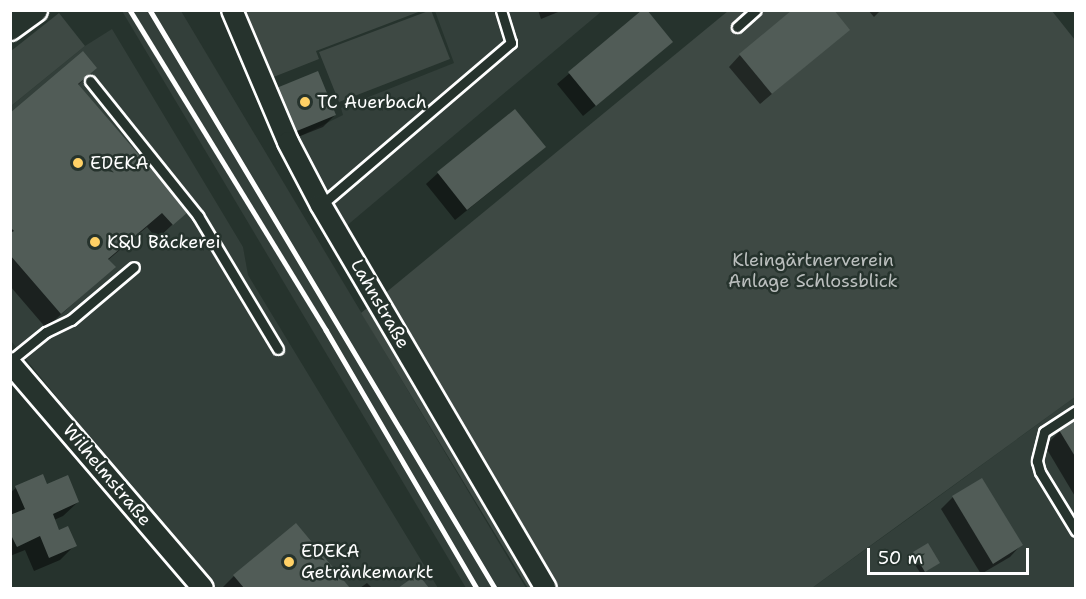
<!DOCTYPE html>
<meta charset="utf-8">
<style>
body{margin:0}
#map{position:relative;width:1086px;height:599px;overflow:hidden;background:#26332d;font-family:"Shantell Sans",sans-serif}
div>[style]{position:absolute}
.built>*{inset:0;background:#333f3a}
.green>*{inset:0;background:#3e4944}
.shadow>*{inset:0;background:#0007}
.building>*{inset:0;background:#515c57}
.roads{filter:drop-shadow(2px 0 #fff) drop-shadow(-2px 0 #fff) drop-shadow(0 2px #fff) drop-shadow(0 -2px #fff)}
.service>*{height:9px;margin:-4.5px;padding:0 4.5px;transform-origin:4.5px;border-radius:4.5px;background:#26332d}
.minor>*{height:20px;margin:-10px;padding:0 10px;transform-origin:10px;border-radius:10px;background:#26332d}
.tertiary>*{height:24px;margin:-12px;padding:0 12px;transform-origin:12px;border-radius:12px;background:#26332d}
.rail>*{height:4.5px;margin:-2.25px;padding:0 2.25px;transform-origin:2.25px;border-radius:2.25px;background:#fff}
.dots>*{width:16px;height:16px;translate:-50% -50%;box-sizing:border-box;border:3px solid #26332d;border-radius:50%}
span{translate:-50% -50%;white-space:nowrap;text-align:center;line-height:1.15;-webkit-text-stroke:5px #26332d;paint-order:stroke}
.poi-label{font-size:18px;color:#fff}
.left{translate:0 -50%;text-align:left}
.park-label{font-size:18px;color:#bbbfbe}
.street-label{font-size:18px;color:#fff}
.frame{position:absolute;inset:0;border:12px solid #fff;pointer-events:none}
.scale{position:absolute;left:867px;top:548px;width:162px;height:27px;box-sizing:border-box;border:3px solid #fff;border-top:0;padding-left:8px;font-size:18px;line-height:21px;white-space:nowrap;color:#fff;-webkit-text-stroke:4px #26332d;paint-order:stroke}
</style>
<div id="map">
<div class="built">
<i style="clip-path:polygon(122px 11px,181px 11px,526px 588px,466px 588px)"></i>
<i style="clip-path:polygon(435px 11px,602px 11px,338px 233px,288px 142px,343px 115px,341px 108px,454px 63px)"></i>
<i style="clip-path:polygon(112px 29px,243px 247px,248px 275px,438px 588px,213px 588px,11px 341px,11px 106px,85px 46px)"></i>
<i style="clip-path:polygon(1075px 397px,1075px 588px,812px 588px,912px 516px)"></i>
</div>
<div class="green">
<i style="clip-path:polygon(431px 10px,450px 59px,339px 102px,319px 52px)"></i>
<i style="clip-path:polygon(244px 11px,421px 11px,316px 51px,319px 59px,271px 78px)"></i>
<i style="clip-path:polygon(728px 11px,1052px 11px,1075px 40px,1075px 397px,812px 588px,528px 588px,361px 313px)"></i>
<i style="clip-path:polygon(59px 13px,85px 46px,11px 106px,11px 51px)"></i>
</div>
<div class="shadow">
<i style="clip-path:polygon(538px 10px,563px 10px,541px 19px)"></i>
<i style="clip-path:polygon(644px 10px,659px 53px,583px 116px,557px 84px)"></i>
<i style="clip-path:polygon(868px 10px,881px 10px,874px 17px)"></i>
<i style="clip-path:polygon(848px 30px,760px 104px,729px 67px,740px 55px)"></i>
<i style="clip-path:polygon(95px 68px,77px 86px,186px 212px,157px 239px,147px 227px,108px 260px,114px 267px,46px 328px,10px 286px,10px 115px)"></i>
<i style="clip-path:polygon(274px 90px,335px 115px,323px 127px,280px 144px)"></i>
<i style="clip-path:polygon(532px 158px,455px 220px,426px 184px,438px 173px)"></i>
<i style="clip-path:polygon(1076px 422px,1076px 498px,1045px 446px,1060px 431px)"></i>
<i style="clip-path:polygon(982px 480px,1021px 545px,1010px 557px,981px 574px,941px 509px,953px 497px)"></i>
<i style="clip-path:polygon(46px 486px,78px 502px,63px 516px,54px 520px,59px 532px,75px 545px,60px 560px,34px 571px,25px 550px,10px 556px,10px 493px,16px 488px)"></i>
<i style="clip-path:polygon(296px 525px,348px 588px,222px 588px,234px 576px)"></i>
<i style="clip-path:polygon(914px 553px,934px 566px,921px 574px,910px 557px)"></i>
<i style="clip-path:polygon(367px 583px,372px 588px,360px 588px)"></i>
</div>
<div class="building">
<i style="clip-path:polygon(642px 10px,647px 10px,673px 42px,596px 106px,568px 72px)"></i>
<i style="clip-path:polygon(792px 10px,834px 10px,850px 30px,772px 94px,739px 54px)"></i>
<i style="clip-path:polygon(83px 51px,97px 68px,78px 84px,188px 212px,173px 225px,162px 213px,108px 259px,116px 267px,61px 314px,10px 255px,10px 233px,14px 231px,10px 227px,10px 113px)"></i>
<i style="clip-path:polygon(318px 71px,336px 115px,292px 133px,274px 89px)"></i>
<i style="clip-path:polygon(515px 109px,546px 147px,467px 210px,437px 172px)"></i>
<i style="clip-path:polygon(1076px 420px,1076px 458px,1059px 430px)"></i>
<i style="clip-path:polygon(43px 474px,47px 484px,68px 475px,79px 502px,53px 514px,59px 530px,68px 526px,77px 546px,49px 558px,40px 536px,17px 547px,10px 533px,10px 515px,25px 509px,15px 486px)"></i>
<i style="clip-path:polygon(982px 478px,1023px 545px,993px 564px,952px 496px)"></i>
<i style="clip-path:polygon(296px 523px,350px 588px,244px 588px,233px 575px)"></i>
<i style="clip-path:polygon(928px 543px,940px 563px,925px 572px,913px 552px)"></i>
<i style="clip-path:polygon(418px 574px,429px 588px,398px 588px)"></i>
</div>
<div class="roads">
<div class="service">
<i style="left:737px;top:27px;width:25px;rotate:-42deg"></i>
<i style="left:90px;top:81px;width:173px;rotate:51.3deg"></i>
<i style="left:198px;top:216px;width:155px;rotate:59deg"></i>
<i style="left:321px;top:205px;width:250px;rotate:-40.5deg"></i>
<i style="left:511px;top:43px;width:34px;rotate:-107deg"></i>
<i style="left:10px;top:361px;width:46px;rotate:-38.9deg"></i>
<i style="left:46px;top:332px;width:28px;rotate:-26deg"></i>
<i style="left:71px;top:320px;width:82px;rotate:-40.1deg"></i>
<i style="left:1076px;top:411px;width:38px;rotate:147deg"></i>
<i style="left:1044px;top:432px;width:30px;rotate:104deg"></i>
<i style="left:1037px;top:461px;width:11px;rotate:75deg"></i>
<i style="left:1040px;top:472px;width:69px;rotate:58.6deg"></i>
</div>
<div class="minor">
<i style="left:232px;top:10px;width:143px;rotate:67deg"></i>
<i style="left:288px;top:142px;width:71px;rotate:62.4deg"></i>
<i style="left:321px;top:205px;width:444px;rotate:59.6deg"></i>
<i style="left:10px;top:363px;width:296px;rotate:49.4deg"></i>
</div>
<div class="tertiary">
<i style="left:10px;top:28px;width:31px;rotate:-36deg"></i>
</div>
</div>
<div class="rail">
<i style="left:130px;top:10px;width:375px;rotate:58.5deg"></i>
<i style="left:326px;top:330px;width:299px;rotate:59.7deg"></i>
<i style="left:150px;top:10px;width:673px;rotate:59.17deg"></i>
</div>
<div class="dots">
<i style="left:305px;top:102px;background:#ffd166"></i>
<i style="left:78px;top:163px;background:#ffd166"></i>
<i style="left:95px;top:242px;background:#ffd166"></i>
<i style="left:289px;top:562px;background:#ffd166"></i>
</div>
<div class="poi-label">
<span class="left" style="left:317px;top:102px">TC Auerbach</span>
<span class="left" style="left:90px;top:163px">EDEKA</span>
<span class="left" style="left:107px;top:242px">K&amp;U Bäckerei</span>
<span class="left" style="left:301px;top:562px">EDEKA<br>Getränkemarkt</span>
</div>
<div class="park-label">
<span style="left:813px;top:271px">Kleingärtnerverein<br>Anlage Schlossblick</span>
</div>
<div class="street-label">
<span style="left:380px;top:304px;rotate:60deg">Lahnstraße</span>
<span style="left:107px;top:475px;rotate:50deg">Wilhelmstraße</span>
</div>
<div class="frame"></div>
<div class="scale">50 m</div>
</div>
